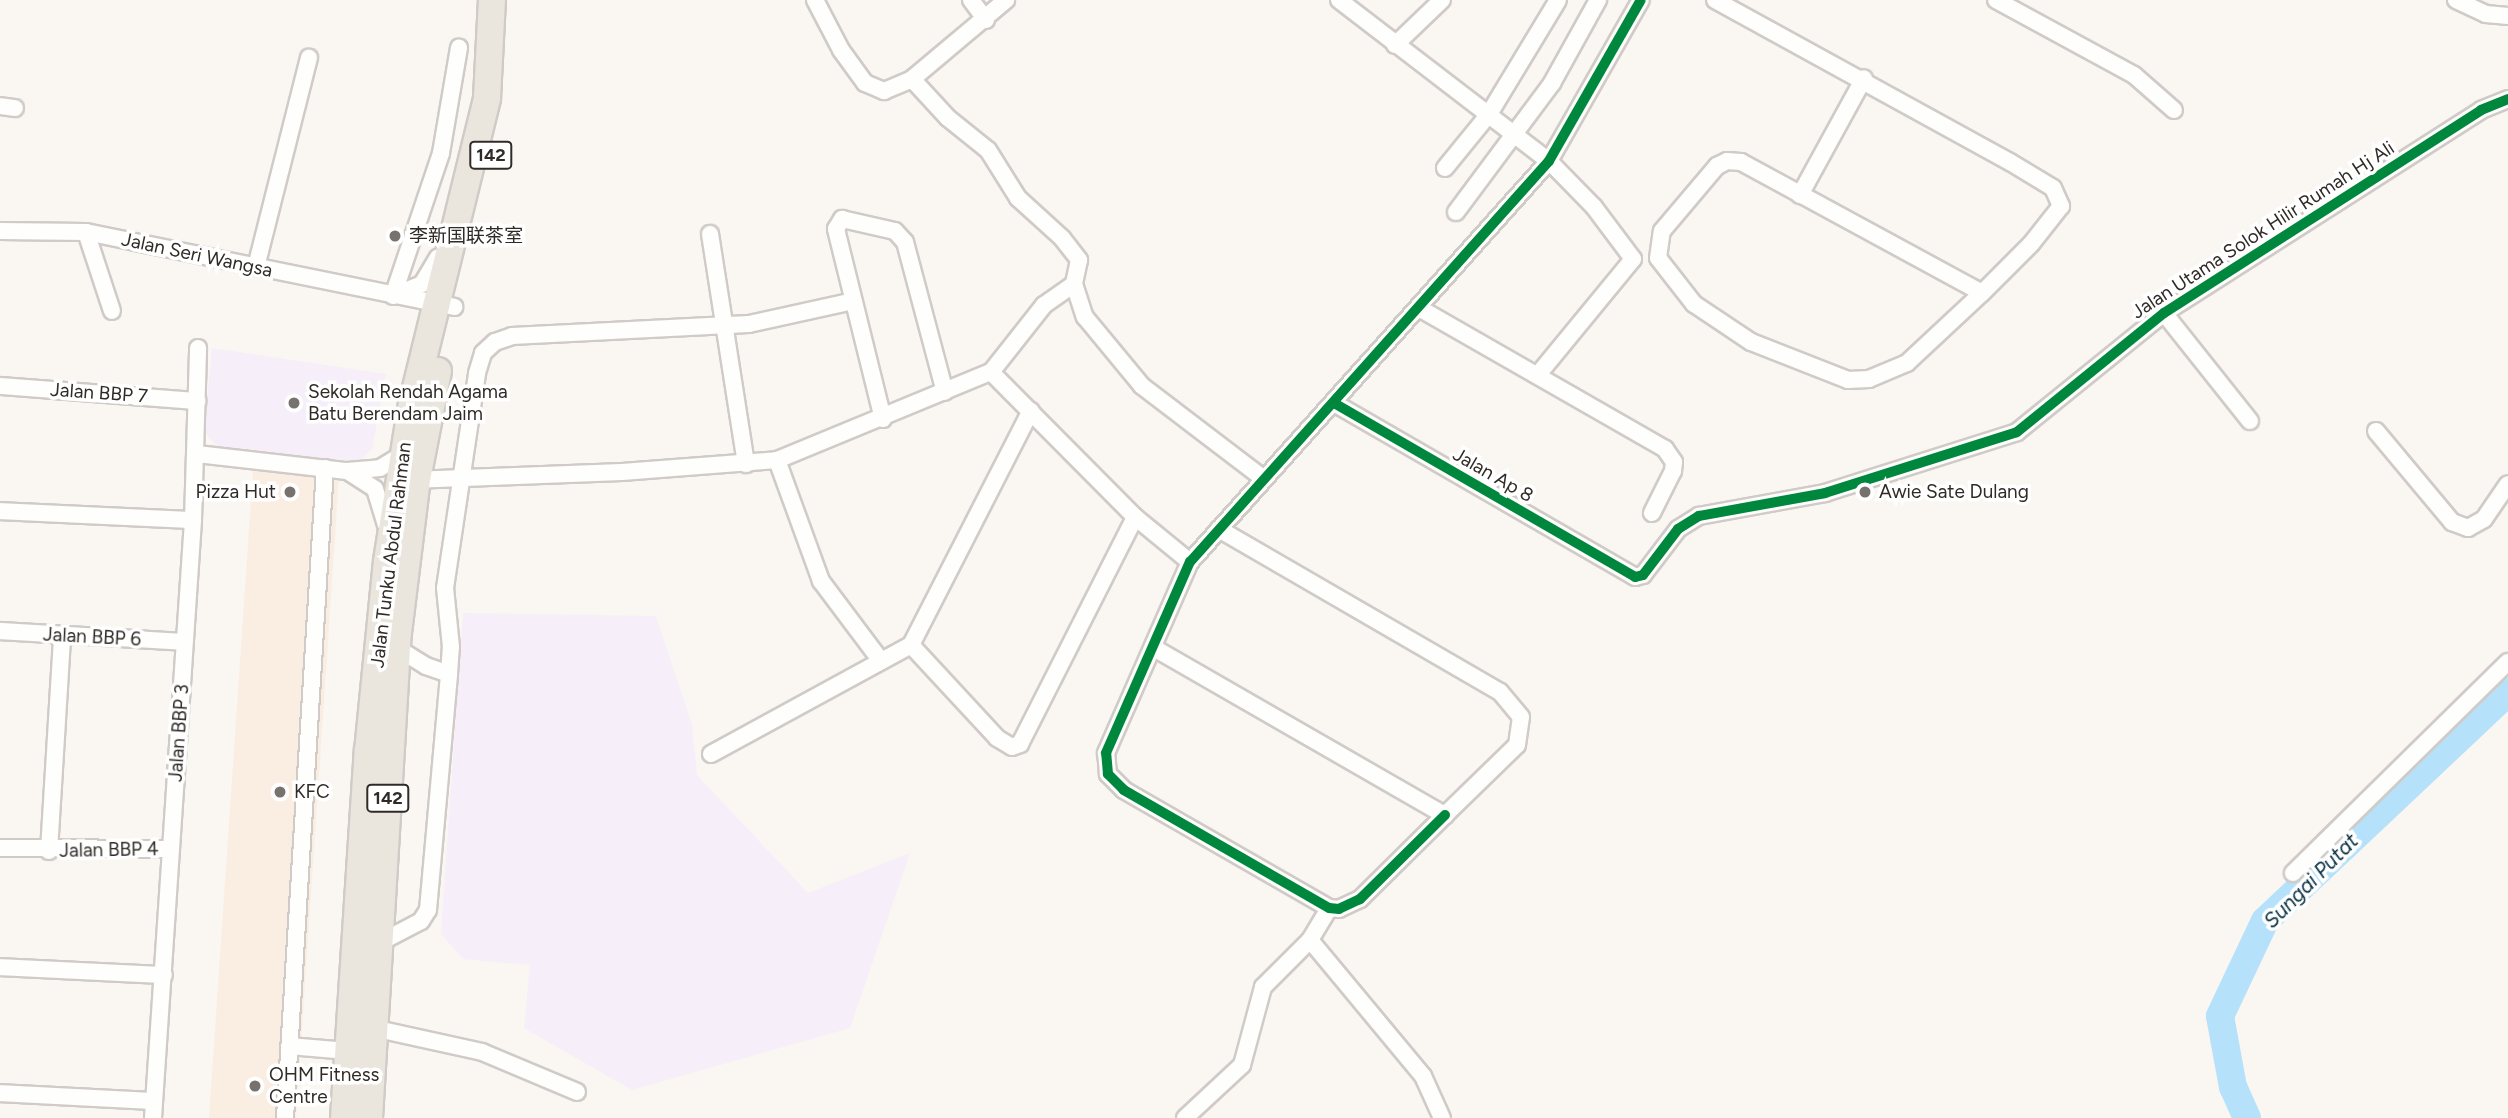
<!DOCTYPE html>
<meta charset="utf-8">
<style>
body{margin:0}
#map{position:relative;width:2508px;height:1118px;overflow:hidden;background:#faf6f2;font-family:Figtree,"Noto Sans SC",sans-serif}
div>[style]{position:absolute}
.built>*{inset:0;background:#faeee3}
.education>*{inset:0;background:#f6eef8}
.river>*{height:28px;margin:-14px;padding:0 14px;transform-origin:14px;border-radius:14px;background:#b5e1fa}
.roads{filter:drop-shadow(2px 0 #d0cbc7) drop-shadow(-2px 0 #d0cbc7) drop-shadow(0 2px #d0cbc7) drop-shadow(0 -2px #d0cbc7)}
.street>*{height:16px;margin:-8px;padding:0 8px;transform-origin:8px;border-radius:8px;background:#fefefd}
.primary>*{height:26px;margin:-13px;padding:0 13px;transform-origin:13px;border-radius:13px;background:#eae6de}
.cycleway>*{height:10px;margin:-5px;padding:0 5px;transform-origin:5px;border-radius:5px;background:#00873e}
.dots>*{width:19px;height:19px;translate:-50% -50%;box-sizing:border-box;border:4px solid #fff;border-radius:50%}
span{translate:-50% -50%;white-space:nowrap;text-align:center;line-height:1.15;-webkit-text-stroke:7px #fff;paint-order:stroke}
.shield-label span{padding:2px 5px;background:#fff;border:2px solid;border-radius:5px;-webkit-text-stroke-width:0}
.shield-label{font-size:18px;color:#302b27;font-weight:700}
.street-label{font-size:19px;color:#302b27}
.poi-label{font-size:19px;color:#302b27}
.left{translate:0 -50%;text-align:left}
.right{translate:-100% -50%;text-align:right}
.water-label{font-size:21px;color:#093042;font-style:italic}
</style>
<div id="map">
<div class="built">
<i style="clip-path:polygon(253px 471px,339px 477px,296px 1118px,209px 1118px)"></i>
</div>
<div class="education">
<i style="clip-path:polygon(212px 348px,386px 374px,372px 449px,359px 461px,219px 449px,204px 431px)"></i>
<i style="clip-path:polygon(463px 613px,656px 616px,692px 724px,697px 775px,808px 893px,910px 853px,850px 1028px,632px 1090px,524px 1028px,530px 965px,463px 959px,441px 934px)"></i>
</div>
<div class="river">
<i style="left:2247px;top:1118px;width:34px;rotate:-114deg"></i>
<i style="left:2233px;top:1087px;width:72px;rotate:-100.4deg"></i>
<i style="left:2220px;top:1016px;width:105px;rotate:-64.7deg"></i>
<i style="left:2265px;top:921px;width:334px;rotate:-43.3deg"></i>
</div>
<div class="roads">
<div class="street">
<i style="left:815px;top:0;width:56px;rotate:62.5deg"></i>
<i style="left:841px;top:50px;width:41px;rotate:54deg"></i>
<i style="left:865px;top:83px;width:21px;rotate:23deg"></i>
<i style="left:884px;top:91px;width:30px;rotate:-23deg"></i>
<i style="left:912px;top:79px;width:123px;rotate:-40deg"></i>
<i style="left:971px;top:0;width:25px;rotate:53deg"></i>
<i style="left:1339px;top:0;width:265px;rotate:37.5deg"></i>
<i style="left:1549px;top:161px;width:64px;rotate:45.6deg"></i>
<i style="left:1594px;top:207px;width:65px;rotate:53.1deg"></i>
<i style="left:1633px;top:259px;width:151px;rotate:129.4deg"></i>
<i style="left:1715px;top:0;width:337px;rotate:28.8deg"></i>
<i style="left:2010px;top:162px;width:50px;rotate:31.2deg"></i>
<i style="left:2053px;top:188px;width:20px;rotate:66deg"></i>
<i style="left:2061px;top:206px;width:48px;rotate:128.3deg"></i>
<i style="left:2031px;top:244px;width:69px;rotate:135deg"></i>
<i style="left:1982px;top:293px;width:103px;rotate:137deg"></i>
<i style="left:1907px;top:363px;width:41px;rotate:157.2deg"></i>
<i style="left:1869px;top:379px;width:21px;rotate:177deg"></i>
<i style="left:1848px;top:380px;width:104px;rotate:-158.6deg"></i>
<i style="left:1751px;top:342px;width:69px;rotate:-146.3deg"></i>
<i style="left:1694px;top:304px;width:58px;rotate:-128deg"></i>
<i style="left:1658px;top:258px;width:27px;rotate:-82deg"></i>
<i style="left:1662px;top:231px;width:85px;rotate:-49.8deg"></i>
<i style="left:1717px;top:166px;width:11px;rotate:-27deg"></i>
<i style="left:1727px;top:161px;width:14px;rotate:4deg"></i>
<i style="left:1741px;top:162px;width:274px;rotate:28.5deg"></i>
<i style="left:1996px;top:0;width:157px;rotate:28.5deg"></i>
<i style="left:2134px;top:75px;width:53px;rotate:41.2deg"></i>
<i style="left:2456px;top:0;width:33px;rotate:25deg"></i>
<i style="left:2486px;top:14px;width:22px;rotate:5deg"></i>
<i style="left:1395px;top:45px;width:65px;rotate:-43.8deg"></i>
<i style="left:912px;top:79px;width:53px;rotate:47.3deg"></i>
<i style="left:948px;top:118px;width:51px;rotate:38.7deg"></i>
<i style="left:988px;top:150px;width:57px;rotate:58deg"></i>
<i style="left:1018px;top:198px;width:59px;rotate:42.3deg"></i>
<i style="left:1062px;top:238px;width:28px;rotate:52deg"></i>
<i style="left:1079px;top:260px;width:25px;rotate:102deg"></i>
<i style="left:1074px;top:284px;width:37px;rotate:145deg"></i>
<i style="left:1044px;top:305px;width:85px;rotate:128.3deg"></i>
<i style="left:0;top:106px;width:15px;rotate:8deg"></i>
<i style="left:1445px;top:168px;width:70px;rotate:-50.8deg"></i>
<i style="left:1489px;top:114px;width:133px;rotate:-58.8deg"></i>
<i style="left:1800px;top:195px;width:133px;rotate:-61.3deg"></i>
<i style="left:1456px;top:212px;width:161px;rotate:-53.3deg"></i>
<i style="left:1552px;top:83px;width:95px;rotate:-61deg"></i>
<i style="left:0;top:231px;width:86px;rotate:0.7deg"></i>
<i style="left:86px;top:232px;width:376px;rotate:11.5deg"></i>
<i style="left:86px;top:232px;width:83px;rotate:71.8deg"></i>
<i style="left:710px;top:234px;width:233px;rotate:81.1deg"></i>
<i style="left:256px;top:267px;width:216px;rotate:-75.8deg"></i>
<i style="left:1074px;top:284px;width:35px;rotate:72deg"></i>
<i style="left:1085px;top:317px;width:89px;rotate:50.4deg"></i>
<i style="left:1142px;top:386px;width:153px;rotate:37.3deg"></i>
<i style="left:395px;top:295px;width:29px;rotate:-22deg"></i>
<i style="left:422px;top:284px;width:31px;rotate:-59deg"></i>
<i style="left:393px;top:296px;width:151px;rotate:-71.4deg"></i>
<i style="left:441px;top:153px;width:107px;rotate:-80.3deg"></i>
<i style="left:1419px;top:308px;width:284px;rotate:29.8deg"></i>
<i style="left:1665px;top:449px;width:16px;rotate:55deg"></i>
<i style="left:1674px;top:462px;width:9px;rotate:96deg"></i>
<i style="left:1673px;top:471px;width:47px;rotate:116.6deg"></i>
<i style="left:2164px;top:313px;width:138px;rotate:51.5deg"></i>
<i style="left:0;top:386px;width:198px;rotate:4.4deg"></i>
<i style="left:1334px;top:403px;width:348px;rotate:30deg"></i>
<i style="left:1635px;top:577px;width:8px;rotate:-14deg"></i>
<i style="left:1643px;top:575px;width:58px;rotate:-52.7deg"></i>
<i style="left:1678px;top:529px;width:25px;rotate:-32deg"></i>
<i style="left:1699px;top:516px;width:128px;rotate:-10.3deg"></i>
<i style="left:1825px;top:493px;width:201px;rotate:-17.6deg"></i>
<i style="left:2017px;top:432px;width:189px;rotate:-39deg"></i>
<i style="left:2164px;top:313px;width:376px;rotate:-32.6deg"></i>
<i style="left:2481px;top:110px;width:29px;rotate:-22deg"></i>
<i style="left:883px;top:419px;width:196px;rotate:-103.9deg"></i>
<i style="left:836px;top:229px;width:12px;rotate:-59deg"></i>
<i style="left:842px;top:219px;width:54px;rotate:12.8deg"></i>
<i style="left:895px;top:231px;width:15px;rotate:48deg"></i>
<i style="left:905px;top:242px;width:155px;rotate:75.1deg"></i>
<i style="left:2376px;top:431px;width:119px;rotate:50.1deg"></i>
<i style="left:2452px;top:522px;width:17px;rotate:21deg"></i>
<i style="left:2468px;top:528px;width:18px;rotate:-29deg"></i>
<i style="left:2484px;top:519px;width:42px;rotate:-55.6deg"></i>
<i style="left:197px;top:454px;width:151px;rotate:6.5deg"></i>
<i style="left:347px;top:471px;width:33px;rotate:-5deg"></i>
<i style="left:380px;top:468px;width:26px;rotate:-31deg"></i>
<i style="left:777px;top:460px;width:129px;rotate:70deg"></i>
<i style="left:821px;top:581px;width:100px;rotate:53.1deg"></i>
<i style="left:349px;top:472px;width:31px;rotate:33deg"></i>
<i style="left:375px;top:489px;width:37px;rotate:73deg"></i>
<i style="left:411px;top:480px;width:211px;rotate:-2.2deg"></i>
<i style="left:622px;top:472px;width:155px;rotate:-4.4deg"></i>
<i style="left:777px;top:460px;width:231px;rotate:-22.4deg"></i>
<i style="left:991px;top:372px;width:204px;rotate:45.2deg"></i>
<i style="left:1135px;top:517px;width:71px;rotate:39.3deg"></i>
<i style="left:0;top:511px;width:193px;rotate:2.7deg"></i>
<i style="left:0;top:631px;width:184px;rotate:3.4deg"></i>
<i style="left:911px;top:645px;width:127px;rotate:47.2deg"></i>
<i style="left:997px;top:738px;width:17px;rotate:31deg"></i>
<i style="left:1012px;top:747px;width:9px;rotate:-21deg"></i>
<i style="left:1020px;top:744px;width:254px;rotate:-63.1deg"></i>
<i style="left:1154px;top:648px;width:336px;rotate:29.9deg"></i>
<i style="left:1445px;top:815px;width:100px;rotate:-44.2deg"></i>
<i style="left:1517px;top:745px;width:28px;rotate:-82deg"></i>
<i style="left:1521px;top:717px;width:33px;rotate:-130deg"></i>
<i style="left:1500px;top:692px;width:325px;rotate:-149.9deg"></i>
<i style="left:449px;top:674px;width:27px;rotate:-86deg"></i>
<i style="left:451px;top:647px;width:59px;rotate:-95.8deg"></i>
<i style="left:445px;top:588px;width:217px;rotate:-81.5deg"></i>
<i style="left:477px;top:373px;width:21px;rotate:-73deg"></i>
<i style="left:483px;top:353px;width:16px;rotate:-43deg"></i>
<i style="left:495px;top:342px;width:18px;rotate:-19deg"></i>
<i style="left:512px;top:336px;width:237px;rotate:-2.9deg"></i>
<i style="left:749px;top:324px;width:107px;rotate:-12.4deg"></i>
<i style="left:711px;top:754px;width:228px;rotate:-28.6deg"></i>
<i style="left:911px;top:645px;width:263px;rotate:-62.9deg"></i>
<i style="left:1445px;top:815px;width:120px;rotate:135.3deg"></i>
<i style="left:1360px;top:899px;width:23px;rotate:155deg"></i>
<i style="left:1339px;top:909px;width:10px;rotate:-174deg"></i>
<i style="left:1329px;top:908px;width:237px;rotate:-150.1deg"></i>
<i style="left:1124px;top:790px;width:23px;rotate:-135deg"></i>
<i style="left:1108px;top:774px;width:21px;rotate:-95deg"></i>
<i style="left:1106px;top:753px;width:209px;rotate:-66.3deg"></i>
<i style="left:1190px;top:562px;width:538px;rotate:-48.16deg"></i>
<i style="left:1549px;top:161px;width:185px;rotate:-60.3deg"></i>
<i style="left:0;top:848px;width:170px;rotate:0.3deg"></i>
<i style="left:49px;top:851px;width:215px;rotate:-86.5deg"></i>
<i style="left:2293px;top:873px;width:301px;rotate:-44.5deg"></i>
<i style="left:1310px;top:940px;width:177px;rotate:50.3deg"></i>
<i style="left:1423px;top:1076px;width:46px;rotate:65.7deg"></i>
<i style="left:379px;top:943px;width:47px;rotate:-27.6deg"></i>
<i style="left:421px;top:921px;width:13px;rotate:-58deg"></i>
<i style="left:428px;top:910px;width:237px;rotate:-84.9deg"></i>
<i style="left:449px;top:674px;width:24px;rotate:-161deg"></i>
<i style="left:426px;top:666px;width:36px;rotate:-148deg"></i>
<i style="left:0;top:967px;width:164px;rotate:2.8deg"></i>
<i style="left:373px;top:1028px;width:112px;rotate:12.4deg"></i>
<i style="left:482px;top:1052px;width:103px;rotate:22.8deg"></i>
<i style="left:289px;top:1046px;width:59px;rotate:4.8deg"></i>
<i style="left:0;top:1093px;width:154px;rotate:3deg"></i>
<i style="left:153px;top:1118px;width:599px;rotate:-86.17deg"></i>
<i style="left:193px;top:520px;width:172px;rotate:-88.3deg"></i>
<i style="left:285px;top:1118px;width:651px;rotate:-86.48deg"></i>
<i style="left:1185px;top:1118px;width:78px;rotate:-42.9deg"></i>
<i style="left:1242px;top:1065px;width:81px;rotate:-74.9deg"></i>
<i style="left:1263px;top:987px;width:66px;rotate:-45deg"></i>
<i style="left:1310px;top:940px;width:37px;rotate:-59deg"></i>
</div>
<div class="primary">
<i style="left:344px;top:1118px;width:368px;rotate:-86.3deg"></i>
<i style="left:368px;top:751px;width:191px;rotate:-84.3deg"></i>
<i style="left:387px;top:561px;width:159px;rotate:-81deg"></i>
<i style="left:412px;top:404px;width:315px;rotate:-76.2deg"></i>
<i style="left:487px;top:98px;width:98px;rotate:-87.1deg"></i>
<i style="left:369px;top:1118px;width:486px;rotate:-86.6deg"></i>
<i style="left:398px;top:633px;width:155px;rotate:-83deg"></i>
<i style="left:417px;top:479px;width:110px;rotate:-79deg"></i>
</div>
</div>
<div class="cycleway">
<i style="left:1334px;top:403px;width:348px;rotate:30deg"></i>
<i style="left:1635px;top:577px;width:8px;rotate:-14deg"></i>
<i style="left:1643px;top:575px;width:58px;rotate:-52.7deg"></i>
<i style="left:1678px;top:529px;width:25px;rotate:-32deg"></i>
<i style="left:1699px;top:516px;width:128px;rotate:-10.3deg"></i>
<i style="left:1825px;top:493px;width:201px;rotate:-17.6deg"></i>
<i style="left:2017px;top:432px;width:189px;rotate:-39deg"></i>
<i style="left:2164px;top:313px;width:376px;rotate:-32.6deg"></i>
<i style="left:2481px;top:110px;width:29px;rotate:-22deg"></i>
<i style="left:1445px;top:815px;width:120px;rotate:135.3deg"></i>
<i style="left:1360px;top:899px;width:23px;rotate:155deg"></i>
<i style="left:1339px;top:909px;width:10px;rotate:-174deg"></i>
<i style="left:1329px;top:908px;width:237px;rotate:-150.1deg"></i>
<i style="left:1124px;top:790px;width:23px;rotate:-135deg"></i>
<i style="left:1108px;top:774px;width:21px;rotate:-95deg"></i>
<i style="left:1106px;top:753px;width:209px;rotate:-66.3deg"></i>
<i style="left:1190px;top:562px;width:538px;rotate:-48.16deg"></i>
<i style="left:1549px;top:161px;width:185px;rotate:-60.3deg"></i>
</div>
<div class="dots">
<i style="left:395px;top:236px;background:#77726e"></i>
<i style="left:294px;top:403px;background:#77726e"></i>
<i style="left:290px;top:492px;background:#77726e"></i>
<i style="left:1865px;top:492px;background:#77726e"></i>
<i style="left:280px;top:792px;background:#77726e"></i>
<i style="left:255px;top:1086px;background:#77726e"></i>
</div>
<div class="shield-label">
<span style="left:491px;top:155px">142</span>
<span style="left:388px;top:798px">142</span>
</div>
<div class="street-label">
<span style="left:2263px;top:230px;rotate:-33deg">Jalan Utama Solok Hilir Rumah Hj Ali</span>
<span style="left:197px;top:255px;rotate:12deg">Jalan Seri Wangsa</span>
<span style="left:99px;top:393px;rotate:4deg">Jalan BBP 7</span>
<span style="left:1493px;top:475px;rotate:30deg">Jalan Ap 8</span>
<span style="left:391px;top:555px;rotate:-83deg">Jalan Tunku Abdul Rahman</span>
<span style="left:92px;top:637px;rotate:3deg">Jalan BBP 6</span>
<span style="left:179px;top:733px;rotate:-86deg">Jalan BBP 3</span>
<span style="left:109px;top:850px;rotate:-1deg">Jalan BBP 4</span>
</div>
<div class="poi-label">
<span class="left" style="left:409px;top:236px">李新国联茶室</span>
<span class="left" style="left:308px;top:403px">Sekolah Rendah Agama<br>Batu Berendam Jaim</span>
<span class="right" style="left:276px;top:492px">Pizza Hut</span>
<span class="left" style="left:1879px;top:492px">Awie Sate Dulang</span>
<span class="left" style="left:294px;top:792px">KFC</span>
<span class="left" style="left:269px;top:1086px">OHM Fitness<br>Centre</span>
</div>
<div class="water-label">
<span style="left:2311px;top:881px;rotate:-45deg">Sungai Putat</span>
</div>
</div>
